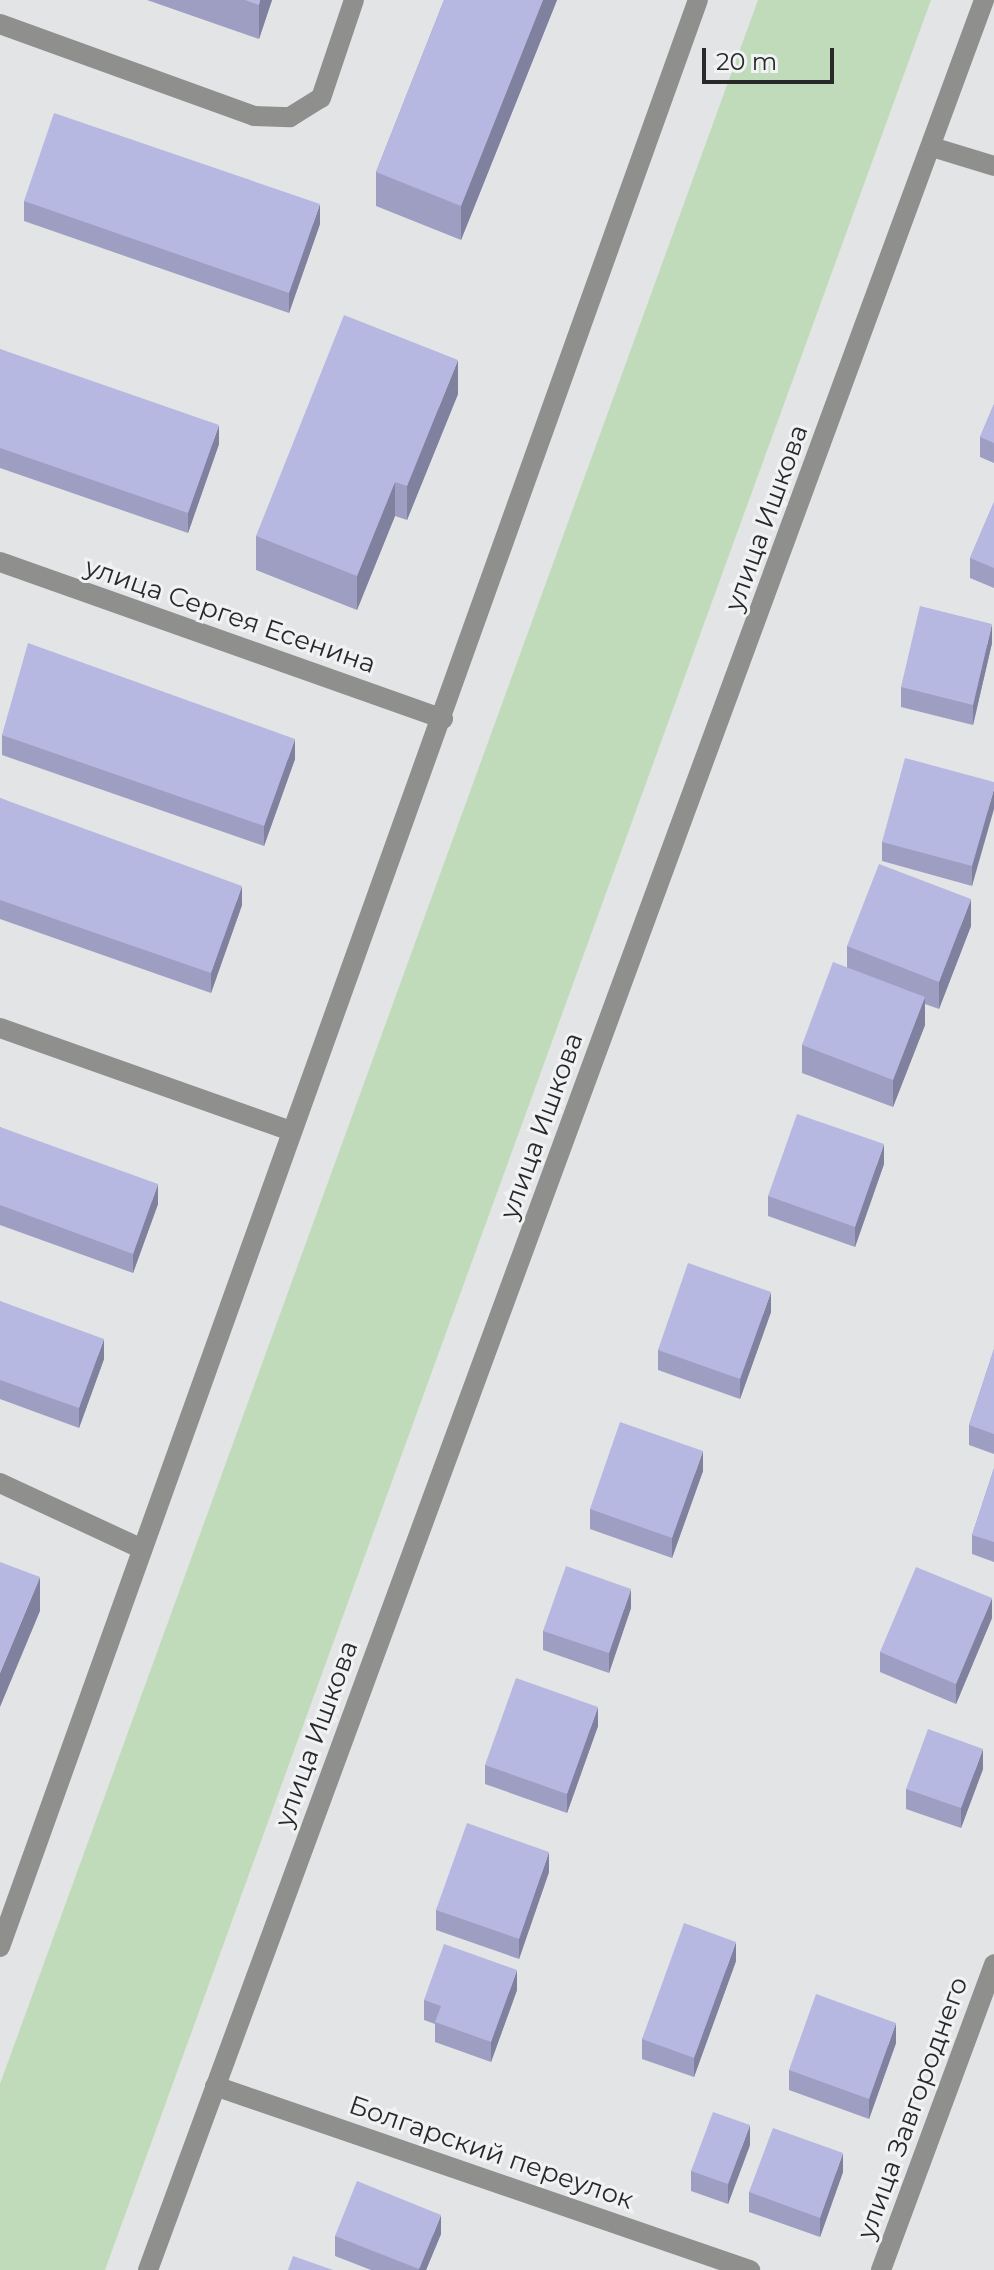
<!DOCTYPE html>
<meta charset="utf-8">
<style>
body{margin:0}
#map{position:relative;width:994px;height:2270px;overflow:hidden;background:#e3e4e6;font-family:Montserrat,sans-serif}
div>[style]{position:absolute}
.green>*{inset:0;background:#c0dbba}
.service>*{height:20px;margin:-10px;padding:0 10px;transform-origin:10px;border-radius:10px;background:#8f8f8e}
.minor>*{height:20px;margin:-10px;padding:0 10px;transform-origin:10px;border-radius:10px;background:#8f8f8e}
.wall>*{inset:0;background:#9d9ec2}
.shaded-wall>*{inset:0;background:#7f819e}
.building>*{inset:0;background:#b6b8e1}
span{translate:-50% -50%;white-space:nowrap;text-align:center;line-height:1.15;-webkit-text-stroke:6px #f0f2f3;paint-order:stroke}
.street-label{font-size:26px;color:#282929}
.scale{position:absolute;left:702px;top:48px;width:132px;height:36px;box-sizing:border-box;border:4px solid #282929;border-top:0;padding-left:10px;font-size:24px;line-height:28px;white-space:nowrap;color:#282929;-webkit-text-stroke:6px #f0f2f3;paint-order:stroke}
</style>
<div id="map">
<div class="green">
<i style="clip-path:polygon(758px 0,931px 0,105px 2270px,0 2270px,0 2084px)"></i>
</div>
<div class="service">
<i style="left:0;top:24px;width:270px;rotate:19.9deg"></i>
<i style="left:254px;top:116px;width:36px;rotate:2deg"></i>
<i style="left:290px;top:117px;width:36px;rotate:-32deg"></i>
<i style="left:321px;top:98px;width:103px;rotate:-71.4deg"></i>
</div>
<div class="minor">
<i style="left:932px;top:147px;width:65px;rotate:17deg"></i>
<i style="left:0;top:562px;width:470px;rotate:19.5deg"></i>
<i style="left:0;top:1028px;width:306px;rotate:19.5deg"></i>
<i style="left:0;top:1483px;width:157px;rotate:24.9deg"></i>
<i style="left:0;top:1947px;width:2068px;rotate:-70.28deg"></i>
<i style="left:215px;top:2086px;width:566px;rotate:18.98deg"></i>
<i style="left:148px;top:2270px;width:2419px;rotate:-69.78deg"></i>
<i style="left:881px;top:2270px;width:326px;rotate:-69.7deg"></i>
</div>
<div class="wall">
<i style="clip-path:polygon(147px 0,272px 0,259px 39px)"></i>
<i style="clip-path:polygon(444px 0,557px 0,461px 240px,376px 206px,376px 172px)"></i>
<i style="clip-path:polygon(24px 201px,320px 224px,289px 313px,24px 221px)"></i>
<i style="clip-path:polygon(0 349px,219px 444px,188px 533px,0 468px)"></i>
<i style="clip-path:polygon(458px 394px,407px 520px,395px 516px,357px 610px,256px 570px,256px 536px)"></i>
<i style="clip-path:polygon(994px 404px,994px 463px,980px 457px,980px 437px)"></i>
<i style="clip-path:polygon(994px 502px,994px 588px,970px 578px,970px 558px)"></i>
<i style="clip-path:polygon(992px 643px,973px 725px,901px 707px,901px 687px)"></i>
<i style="clip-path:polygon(2px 735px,295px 759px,264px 846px,2px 755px)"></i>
<i style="clip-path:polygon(994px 782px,972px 886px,882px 861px,882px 842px)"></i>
<i style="clip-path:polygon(0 798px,242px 905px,211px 993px,0 919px)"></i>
<i style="clip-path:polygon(971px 926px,939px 1009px,925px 1004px,925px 1025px,893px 1107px,802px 1073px,802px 1045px,847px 968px,847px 946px)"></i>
<i style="clip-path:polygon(0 1127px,158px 1204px,133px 1273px,0 1225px)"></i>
<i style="clip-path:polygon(884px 1164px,855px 1247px,768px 1216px,768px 1196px)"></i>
<i style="clip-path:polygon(0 1301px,104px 1359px,79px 1428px,0 1399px)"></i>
<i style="clip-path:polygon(771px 1312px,740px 1399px,658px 1370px,658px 1350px)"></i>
<i style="clip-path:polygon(994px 1349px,994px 1454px,969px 1445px,969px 1425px)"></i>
<i style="clip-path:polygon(994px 1468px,994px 1562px,972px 1554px,972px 1535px)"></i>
<i style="clip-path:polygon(703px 1471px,672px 1558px,590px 1529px,590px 1509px)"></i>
<i style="clip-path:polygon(631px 1608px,609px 1673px,543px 1650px,543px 1631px)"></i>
<i style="clip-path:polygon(992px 1618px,956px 1704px,880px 1672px,880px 1652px)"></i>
<i style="clip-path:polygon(598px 1726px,567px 1813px,485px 1784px,485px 1765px)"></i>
<i style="clip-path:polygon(983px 1769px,961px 1828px,906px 1809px,906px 1789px)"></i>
<i style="clip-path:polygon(549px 1872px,519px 1959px,436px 1930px,436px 1910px)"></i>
<i style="clip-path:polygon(736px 1961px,694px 2077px,642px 2059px,642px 2039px)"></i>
<i style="clip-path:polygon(517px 1990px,491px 2062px,435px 2042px,435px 2024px,424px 2020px,424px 2000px)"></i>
<i style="clip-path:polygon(896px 2043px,869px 2119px,789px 2090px,789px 2070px)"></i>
<i style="clip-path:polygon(750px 2145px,728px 2204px,691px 2191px,691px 2171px)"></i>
<i style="clip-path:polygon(843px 2172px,820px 2237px,749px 2212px,749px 2192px)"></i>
<i style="clip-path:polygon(441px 2234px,426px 2270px,371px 2270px,335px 2256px,335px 2236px)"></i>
</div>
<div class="shaded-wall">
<i style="clip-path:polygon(260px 0,272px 0,259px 39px,259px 5px)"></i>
<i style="clip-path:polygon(543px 0,557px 0,461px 240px,461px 206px)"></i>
<i style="clip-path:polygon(320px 204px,320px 224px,289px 313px,289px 293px)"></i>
<i style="clip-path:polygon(458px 360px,458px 394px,407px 520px,407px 486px)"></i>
<i style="clip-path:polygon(219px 425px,219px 444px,188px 533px,188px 513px)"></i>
<i style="clip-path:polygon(395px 482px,395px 516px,357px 610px,357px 576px)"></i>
<i style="clip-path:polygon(992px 624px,992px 643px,973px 725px,973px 705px)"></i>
<i style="clip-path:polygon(295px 739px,295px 759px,264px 846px,264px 826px)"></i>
<i style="clip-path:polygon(994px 789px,994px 809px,972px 886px,972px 866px)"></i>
<i style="clip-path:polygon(242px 886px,242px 905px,211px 993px,211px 973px)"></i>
<i style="clip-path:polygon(971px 899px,971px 926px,939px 1009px,939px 982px)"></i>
<i style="clip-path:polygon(925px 997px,925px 1025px,893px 1107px,893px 1080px)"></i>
<i style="clip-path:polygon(884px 1144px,884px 1164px,855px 1247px,855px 1227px)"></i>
<i style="clip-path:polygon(158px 1184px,158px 1204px,133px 1273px,133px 1254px)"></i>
<i style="clip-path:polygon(771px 1292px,771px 1312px,740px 1399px,740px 1379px)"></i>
<i style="clip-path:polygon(104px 1339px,104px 1359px,79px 1428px,79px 1408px)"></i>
<i style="clip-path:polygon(703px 1451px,703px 1471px,672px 1558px,672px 1538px)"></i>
<i style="clip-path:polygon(40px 1577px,40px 1611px,0 1707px,0 1673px)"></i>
<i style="clip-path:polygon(631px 1589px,631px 1608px,609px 1673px,609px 1653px)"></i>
<i style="clip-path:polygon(992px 1598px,992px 1618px,956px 1704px,956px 1684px)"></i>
<i style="clip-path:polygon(598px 1707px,598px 1726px,567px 1813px,567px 1794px)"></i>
<i style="clip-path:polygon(983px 1749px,983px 1769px,961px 1828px,961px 1808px)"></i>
<i style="clip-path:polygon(549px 1852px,549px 1872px,519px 1959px,519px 1939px)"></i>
<i style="clip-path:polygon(736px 1942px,736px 1961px,694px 2077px,694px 2058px)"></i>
<i style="clip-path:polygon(517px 1970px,517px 1990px,491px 2062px,491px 2042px)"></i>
<i style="clip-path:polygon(896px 2023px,896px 2043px,869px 2119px,869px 2099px)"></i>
<i style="clip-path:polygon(750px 2125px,750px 2145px,728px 2204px,728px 2184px)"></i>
<i style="clip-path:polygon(843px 2153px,843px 2172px,820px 2237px,820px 2218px)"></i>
<i style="clip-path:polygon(441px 2215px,441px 2234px,426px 2270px,419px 2270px)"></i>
</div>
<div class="building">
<i style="clip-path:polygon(245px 0,260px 0,259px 5px)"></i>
<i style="clip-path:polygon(444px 0,543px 0,461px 206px,376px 172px)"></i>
<i style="clip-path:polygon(54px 113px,320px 204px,289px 293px,24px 201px)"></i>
<i style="clip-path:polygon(344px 315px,458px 360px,407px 486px,395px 482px,357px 576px,256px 536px)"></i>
<i style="clip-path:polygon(0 349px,219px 425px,188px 513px,0 448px)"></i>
<i style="clip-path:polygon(994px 404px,994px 443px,980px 437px)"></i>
<i style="clip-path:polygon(994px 502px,994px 568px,970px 558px)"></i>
<i style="clip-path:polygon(920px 606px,992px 624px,973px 705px,901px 687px)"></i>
<i style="clip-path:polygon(28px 643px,295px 739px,264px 826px,2px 735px)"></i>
<i style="clip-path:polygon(905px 758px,994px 782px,994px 789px,972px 866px,882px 842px)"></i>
<i style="clip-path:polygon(0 798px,242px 886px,211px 973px,0 900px)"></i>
<i style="clip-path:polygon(879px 864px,971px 899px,939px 982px,847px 946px)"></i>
<i style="clip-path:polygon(833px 962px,925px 997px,893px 1080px,802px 1045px)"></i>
<i style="clip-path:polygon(797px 1114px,884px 1144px,855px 1227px,768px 1196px)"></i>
<i style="clip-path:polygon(0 1127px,158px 1184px,133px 1254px,0 1205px)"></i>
<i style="clip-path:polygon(688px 1263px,771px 1292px,740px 1379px,658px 1350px)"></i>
<i style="clip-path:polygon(0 1301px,104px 1339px,79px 1408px,0 1380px)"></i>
<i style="clip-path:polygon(994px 1349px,994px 1434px,969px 1425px)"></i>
<i style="clip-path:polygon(620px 1422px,703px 1451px,672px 1538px,590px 1509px)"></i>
<i style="clip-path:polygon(994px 1468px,994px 1542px,972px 1535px)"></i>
<i style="clip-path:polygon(0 1562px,40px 1577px,0 1673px)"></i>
<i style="clip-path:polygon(566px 1566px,631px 1589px,609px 1653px,543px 1631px)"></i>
<i style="clip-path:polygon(916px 1567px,992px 1598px,956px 1684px,880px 1652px)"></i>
<i style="clip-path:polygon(516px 1678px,598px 1707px,567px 1794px,485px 1765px)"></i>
<i style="clip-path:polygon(928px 1729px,983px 1749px,961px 1808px,906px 1789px)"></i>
<i style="clip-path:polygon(467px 1823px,549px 1852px,519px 1939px,436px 1910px)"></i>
<i style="clip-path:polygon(684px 1923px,736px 1942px,694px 2058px,642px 2039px)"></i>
<i style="clip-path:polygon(444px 1944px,517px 1970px,491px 2042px,435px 2022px,441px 2006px,424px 2000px)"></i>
<i style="clip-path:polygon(816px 1994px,896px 2023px,869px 2099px,789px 2070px)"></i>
<i style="clip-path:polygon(713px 2112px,750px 2125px,728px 2184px,691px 2171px)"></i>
<i style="clip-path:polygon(773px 2128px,843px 2153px,820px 2218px,749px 2192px)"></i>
<i style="clip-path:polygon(357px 2181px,441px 2215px,419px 2269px,335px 2236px)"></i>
<i style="clip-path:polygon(293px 2256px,333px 2270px,288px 2270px)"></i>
</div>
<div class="street-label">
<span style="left:767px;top:518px;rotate:-70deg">улица Ишкова</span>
<span style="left:230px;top:616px;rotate:19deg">улица Сергея Есенина</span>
<span style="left:542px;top:1126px;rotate:-70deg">улица Ишкова</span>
<span style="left:317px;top:1734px;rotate:-70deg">улица Ишкова</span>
<span style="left:913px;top:2108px;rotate:-70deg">улица Завгороднего</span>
<span style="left:491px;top:2153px;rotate:19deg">Болгарский переулок</span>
</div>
<div class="scale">20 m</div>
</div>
